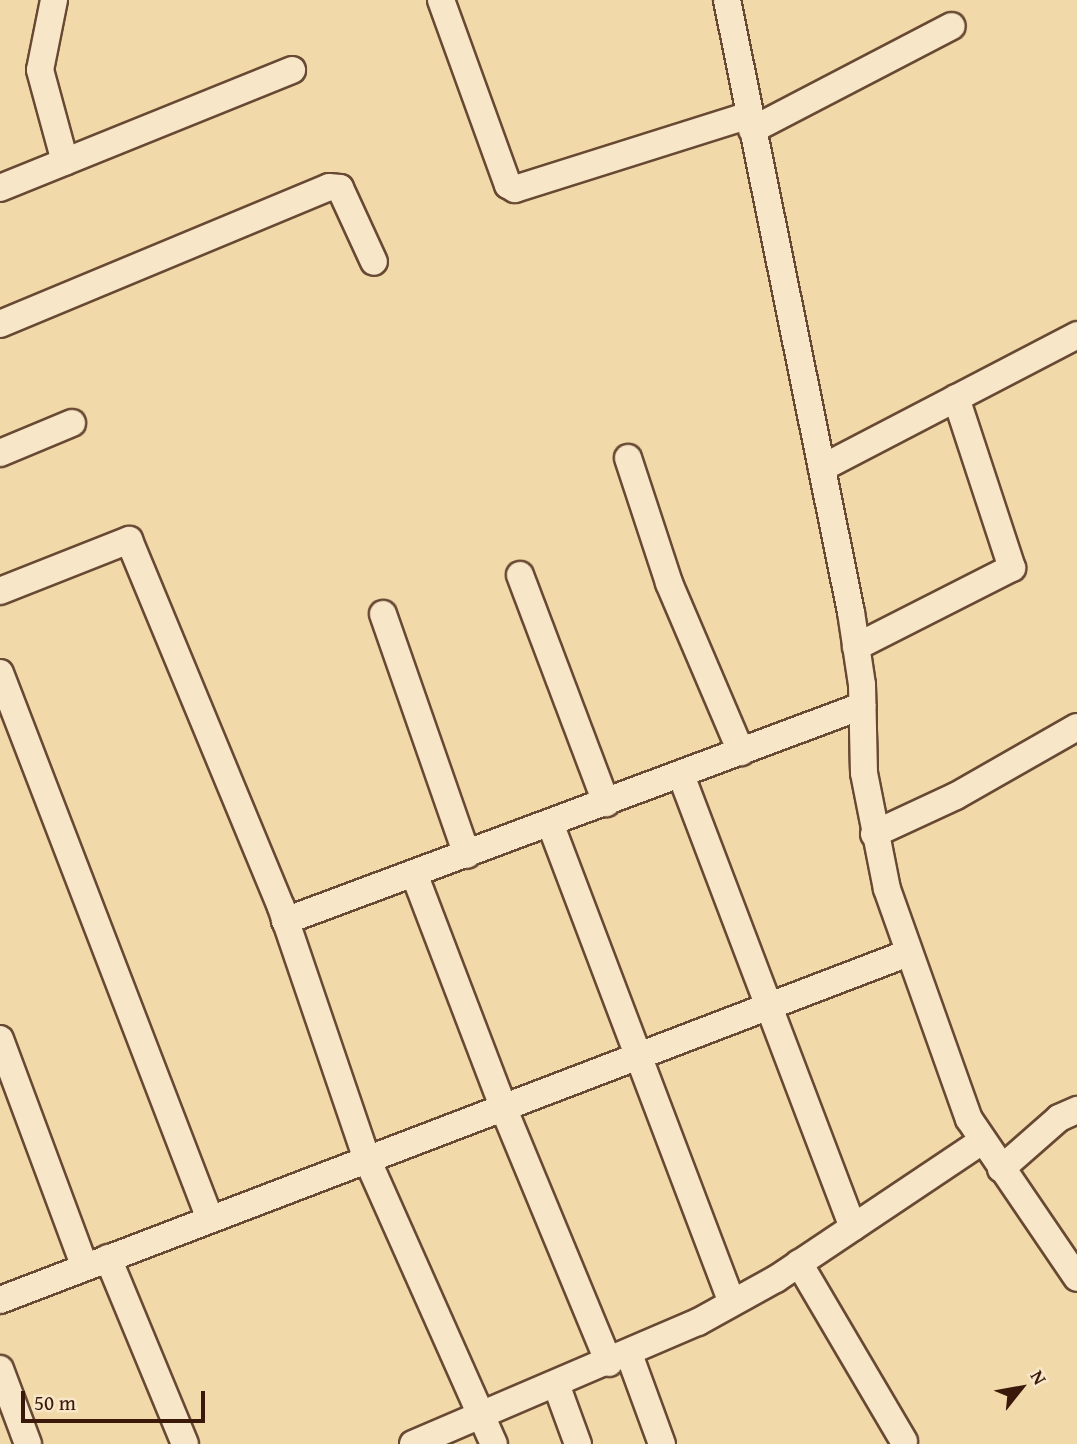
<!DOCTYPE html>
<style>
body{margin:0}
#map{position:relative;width:1077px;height:1444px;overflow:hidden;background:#f2d9aa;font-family:"Gentium Book Plus",serif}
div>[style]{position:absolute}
.roads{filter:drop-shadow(2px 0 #684933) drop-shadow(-2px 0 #684933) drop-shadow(0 2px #684933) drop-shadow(0 -2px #684933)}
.street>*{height:26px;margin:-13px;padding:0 13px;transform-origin:13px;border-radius:13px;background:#f7e6c8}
span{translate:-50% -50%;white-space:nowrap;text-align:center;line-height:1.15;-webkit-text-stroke:6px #f7e6c8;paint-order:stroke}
.north{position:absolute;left:986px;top:1353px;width:70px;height:70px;-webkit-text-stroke:5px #f7e6c8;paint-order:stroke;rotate:59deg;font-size:19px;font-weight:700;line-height:28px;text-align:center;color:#3a190b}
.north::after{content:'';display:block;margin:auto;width:24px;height:32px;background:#3a190b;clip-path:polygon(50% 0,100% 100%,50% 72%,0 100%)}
.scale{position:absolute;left:21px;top:1391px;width:184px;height:32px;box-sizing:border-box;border:4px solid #3a190b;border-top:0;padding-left:9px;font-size:21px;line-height:24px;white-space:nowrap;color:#3a190b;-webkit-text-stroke:5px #f7e6c8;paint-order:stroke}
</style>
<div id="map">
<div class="roads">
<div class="street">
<i style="left:54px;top:0;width:71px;rotate:101.3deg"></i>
<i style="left:40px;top:70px;width:95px;rotate:74.8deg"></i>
<i style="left:441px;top:0;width:197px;rotate:70.1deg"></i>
<i style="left:508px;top:185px;width:8px;rotate:30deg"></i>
<i style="left:515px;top:189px;width:245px;rotate:-17.5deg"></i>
<i style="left:727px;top:0;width:624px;rotate:78.55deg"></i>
<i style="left:851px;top:612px;width:74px;rotate:81.4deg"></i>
<i style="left:862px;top:685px;width:88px;rotate:88.7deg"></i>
<i style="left:864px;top:773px;width:118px;rotate:78.8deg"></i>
<i style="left:887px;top:889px;width:244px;rotate:70.4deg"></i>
<i style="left:969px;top:1119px;width:192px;rotate:55.8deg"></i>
<i style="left:752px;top:130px;width:225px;rotate:-27.5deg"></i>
<i style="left:0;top:188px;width:315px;rotate:-22deg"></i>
<i style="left:0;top:324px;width:356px;rotate:-22.6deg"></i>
<i style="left:329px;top:187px;width:11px;rotate:5deg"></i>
<i style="left:340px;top:188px;width:81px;rotate:65.3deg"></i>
<i style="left:0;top:453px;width:78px;rotate:-22.6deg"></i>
<i style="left:628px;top:458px;width:132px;rotate:71.8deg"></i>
<i style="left:669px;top:583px;width:184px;rotate:66.9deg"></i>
<i style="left:822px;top:468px;width:288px;rotate:-27.5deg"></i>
<i style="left:520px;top:575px;width:244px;rotate:69.3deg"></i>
<i style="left:0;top:591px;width:139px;rotate:-21.6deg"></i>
<i style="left:129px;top:540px;width:397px;rotate:67.5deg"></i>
<i style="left:281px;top:907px;width:266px;rotate:71.2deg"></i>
<i style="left:367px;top:1159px;width:312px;rotate:66deg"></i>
<i style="left:383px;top:614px;width:255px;rotate:70.8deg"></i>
<i style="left:856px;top:647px;width:175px;rotate:-26.9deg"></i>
<i style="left:1012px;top:568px;width:179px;rotate:-108.2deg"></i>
<i style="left:0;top:673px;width:585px;rotate:68.96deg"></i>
<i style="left:681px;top:775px;width:484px;rotate:69.2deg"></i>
<i style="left:550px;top:823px;width:513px;rotate:69.23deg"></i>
<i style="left:874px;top:834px;width:90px;rotate:-24.9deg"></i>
<i style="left:956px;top:796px;width:139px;rotate:-29.7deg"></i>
<i style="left:415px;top:876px;width:247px;rotate:69.1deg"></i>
<i style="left:503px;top:1107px;width:277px;rotate:67.5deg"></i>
<i style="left:285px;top:921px;width:616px;rotate:-20.44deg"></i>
<i style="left:0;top:1039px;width:243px;rotate:69.6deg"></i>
<i style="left:1001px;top:1169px;width:77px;rotate:-41.3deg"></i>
<i style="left:1059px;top:1118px;width:20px;rotate:-24deg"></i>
<i style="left:108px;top:1258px;width:201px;rotate:67.5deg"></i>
<i style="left:799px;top:1263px;width:207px;rotate:59.5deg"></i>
<i style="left:0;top:1300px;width:972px;rotate:-20.91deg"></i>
<i style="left:629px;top:1354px;width:96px;rotate:69.9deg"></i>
<i style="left:0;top:1369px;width:80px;rotate:69.5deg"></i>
<i style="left:556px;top:1384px;width:64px;rotate:69.9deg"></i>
<i style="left:413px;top:1444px;width:310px;rotate:-23.2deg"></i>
<i style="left:698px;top:1322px;width:89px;rotate:-28.9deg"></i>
<i style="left:776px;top:1279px;width:248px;rotate:-33.8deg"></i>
</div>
</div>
<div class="north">N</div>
<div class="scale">50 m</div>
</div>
